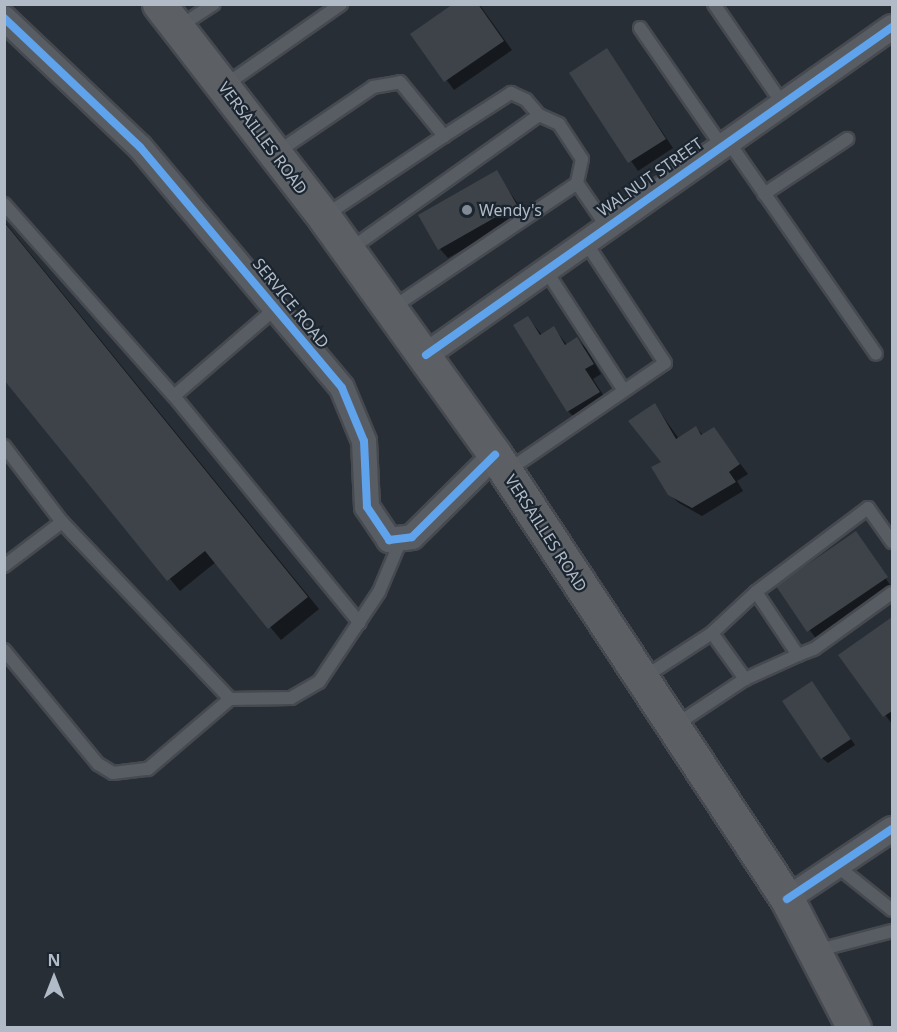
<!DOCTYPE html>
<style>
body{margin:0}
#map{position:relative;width:897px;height:1032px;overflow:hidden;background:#282e35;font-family:"Noto Sans",sans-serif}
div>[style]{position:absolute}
.shadow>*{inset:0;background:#0007}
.building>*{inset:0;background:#3d4349}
.roads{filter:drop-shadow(2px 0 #464a50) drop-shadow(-2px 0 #464a50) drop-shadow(0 2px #464a50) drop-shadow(0 -2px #464a50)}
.service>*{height:12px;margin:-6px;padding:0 6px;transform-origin:6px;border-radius:6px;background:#585d64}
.minor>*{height:24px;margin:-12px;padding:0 12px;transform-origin:12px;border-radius:12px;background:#585d64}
.trunk>*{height:33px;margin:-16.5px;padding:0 16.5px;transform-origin:16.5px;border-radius:16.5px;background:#5c6065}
.cycleway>*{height:8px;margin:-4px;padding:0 4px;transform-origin:4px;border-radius:4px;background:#60a3ed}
.dots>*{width:16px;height:16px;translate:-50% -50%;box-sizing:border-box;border:3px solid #1b2530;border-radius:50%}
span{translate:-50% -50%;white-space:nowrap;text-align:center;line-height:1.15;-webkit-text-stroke:4.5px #1b2530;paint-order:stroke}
.street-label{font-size:16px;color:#b1bbc7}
.poi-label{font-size:16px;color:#b1bbc7}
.left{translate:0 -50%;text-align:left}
.frame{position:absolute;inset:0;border:6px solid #b1bbc7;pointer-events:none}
.north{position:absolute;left:24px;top:948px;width:60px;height:60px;-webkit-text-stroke:4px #1b2530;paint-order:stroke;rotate:0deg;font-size:16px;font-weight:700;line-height:24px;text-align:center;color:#b1bbc7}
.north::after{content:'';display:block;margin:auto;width:21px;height:27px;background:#b1bbc7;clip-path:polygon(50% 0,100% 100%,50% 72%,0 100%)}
</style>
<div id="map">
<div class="shadow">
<i style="clip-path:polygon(456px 4px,479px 4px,512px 50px,454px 90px,413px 34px)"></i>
<i style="clip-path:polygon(607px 50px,673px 148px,638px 171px,571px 73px)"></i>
<i style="clip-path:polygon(496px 172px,525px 214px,448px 258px,440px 249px)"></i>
<i style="clip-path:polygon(4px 221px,319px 609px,281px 640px,216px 562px,180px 591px,4px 378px)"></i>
<i style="clip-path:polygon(528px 318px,542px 335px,554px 328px,567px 345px,577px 339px,586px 348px,601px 374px,593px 379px,607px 401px,577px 420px,568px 411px)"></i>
<i style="clip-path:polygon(655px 405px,679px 439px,696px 428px,703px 435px,714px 429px,748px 474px,737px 481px,743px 491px,702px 516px,679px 503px,669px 494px)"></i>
<i style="clip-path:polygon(856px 533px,892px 588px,817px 640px,778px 587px)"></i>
<i style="clip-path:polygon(892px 618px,892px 724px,841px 655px)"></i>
<i style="clip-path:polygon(817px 689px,855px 745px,828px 763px,822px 758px)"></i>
</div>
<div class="building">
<i style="clip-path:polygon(453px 4px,478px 4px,504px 41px,444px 82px,410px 34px)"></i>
<i style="clip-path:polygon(607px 48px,666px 139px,628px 163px,569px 73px)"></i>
<i style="clip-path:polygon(497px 170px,517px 205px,438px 250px,418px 215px)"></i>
<i style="clip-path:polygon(4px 222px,308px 597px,268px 629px,205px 551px,167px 581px,4px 380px)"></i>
<i style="clip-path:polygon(528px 316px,540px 335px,554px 326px,565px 345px,577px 337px,594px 364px,585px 369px,600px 392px,567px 412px,513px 325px)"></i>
<i style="clip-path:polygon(655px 403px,676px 439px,696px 426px,701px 435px,714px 427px,740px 464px,729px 472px,736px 482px,692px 508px,668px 495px,651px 467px,661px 462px,628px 421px)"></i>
<i style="clip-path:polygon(856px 531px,888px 577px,807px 632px,776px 586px)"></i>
<i style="clip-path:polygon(892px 617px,892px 711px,883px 717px,838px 655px)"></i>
<i style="clip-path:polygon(812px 681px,851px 739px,821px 759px,782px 701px)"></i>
</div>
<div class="roads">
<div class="service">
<i style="left:714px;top:4px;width:120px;rotate:55.5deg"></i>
<i style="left:180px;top:26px;width:40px;rotate:-32.9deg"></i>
<i style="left:640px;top:28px;width:142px;rotate:55.3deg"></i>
<i style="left:224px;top:86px;width:143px;rotate:-35deg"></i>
<i style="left:444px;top:136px;width:80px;rotate:-32.7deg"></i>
<i style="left:511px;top:93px;width:17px;rotate:25deg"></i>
<i style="left:526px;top:100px;width:20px;rotate:49deg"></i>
<i style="left:539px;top:115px;width:22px;rotate:24deg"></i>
<i style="left:559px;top:124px;width:42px;rotate:56.7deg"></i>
<i style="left:582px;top:159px;width:25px;rotate:102deg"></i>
<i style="left:577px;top:183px;width:50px;rotate:55.7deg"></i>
<i style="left:728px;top:141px;width:259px;rotate:55.2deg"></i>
<i style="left:276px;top:153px;width:117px;rotate:-34.2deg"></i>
<i style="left:373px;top:87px;width:27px;rotate:-10deg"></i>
<i style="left:400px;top:82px;width:70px;rotate:50.8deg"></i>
<i style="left:444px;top:136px;width:142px;rotate:146.2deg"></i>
<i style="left:764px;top:194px;width:100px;rotate:-33.5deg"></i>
<i style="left:4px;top:204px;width:256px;rotate:48.5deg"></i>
<i style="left:174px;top:396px;width:293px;rotate:50.7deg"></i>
<i style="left:349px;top:250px;width:233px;rotate:-35.4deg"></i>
<i style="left:545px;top:269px;width:143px;rotate:57deg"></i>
<i style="left:392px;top:308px;width:223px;rotate:-34deg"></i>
<i style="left:174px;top:396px;width:136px;rotate:-40.8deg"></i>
<i style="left:4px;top:446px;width:96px;rotate:52.7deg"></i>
<i style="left:62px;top:522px;width:244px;rotate:46.5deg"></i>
<i style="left:230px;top:699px;width:61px;rotate:-0.9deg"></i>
<i style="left:291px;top:698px;width:32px;rotate:-30deg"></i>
<i style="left:319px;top:682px;width:108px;rotate:-56.3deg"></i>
<i style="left:379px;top:592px;width:54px;rotate:-67.2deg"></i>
<i style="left:507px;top:471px;width:191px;rotate:-34.4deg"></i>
<i style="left:665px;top:363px;width:146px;rotate:-123.3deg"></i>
<i style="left:4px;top:566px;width:73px;rotate:-37.2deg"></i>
<i style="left:756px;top:592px;width:140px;rotate:-36.9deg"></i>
<i style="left:868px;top:508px;width:42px;rotate:54.8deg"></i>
<i style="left:712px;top:633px;width:60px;rotate:-43deg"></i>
<i style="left:756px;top:592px;width:76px;rotate:56.3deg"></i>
<i style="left:798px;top:655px;width:58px;rotate:155.6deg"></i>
<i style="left:4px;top:650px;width:148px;rotate:50.5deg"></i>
<i style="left:98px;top:764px;width:17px;rotate:31deg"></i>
<i style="left:113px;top:773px;width:35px;rotate:-7deg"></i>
<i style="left:148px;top:769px;width:108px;rotate:-40.5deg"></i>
<i style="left:798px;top:655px;width:17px;rotate:-21deg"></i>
<i style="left:814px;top:649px;width:96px;rotate:-35.7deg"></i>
<i style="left:643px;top:678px;width:82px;rotate:-33.1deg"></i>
<i style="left:712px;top:633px;width:57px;rotate:54.3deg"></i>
<i style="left:745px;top:679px;width:85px;rotate:146.5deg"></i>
<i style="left:837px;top:866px;width:70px;rotate:38.7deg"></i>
<i style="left:815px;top:951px;width:80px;rotate:-14.6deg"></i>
</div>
<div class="minor">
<i style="left:4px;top:18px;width:187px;rotate:43.5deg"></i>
<i style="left:140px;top:147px;width:314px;rotate:50deg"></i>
<i style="left:342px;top:388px;width:57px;rotate:67.5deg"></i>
<i style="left:364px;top:441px;width:66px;rotate:87.4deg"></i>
<i style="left:367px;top:507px;width:40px;rotate:56deg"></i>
<i style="left:389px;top:540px;width:23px;rotate:-7deg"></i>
<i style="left:412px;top:537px;width:117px;rotate:-44.7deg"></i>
<i style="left:426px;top:355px;width:570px;rotate:-35.14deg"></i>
<i style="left:787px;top:899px;width:126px;rotate:-33.7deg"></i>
</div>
<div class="trunk">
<i style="left:159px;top:4px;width:269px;rotate:52.2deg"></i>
<i style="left:324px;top:217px;width:293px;rotate:54.3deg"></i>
<i style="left:495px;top:455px;width:531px;rotate:56.67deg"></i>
<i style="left:787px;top:899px;width:145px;rotate:62.6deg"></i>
</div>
</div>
<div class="cycleway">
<i style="left:4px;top:18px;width:187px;rotate:43.5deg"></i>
<i style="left:140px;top:147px;width:314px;rotate:50deg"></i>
<i style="left:342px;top:388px;width:57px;rotate:67.5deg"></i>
<i style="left:364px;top:441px;width:66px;rotate:87.4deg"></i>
<i style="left:367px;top:507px;width:40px;rotate:56deg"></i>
<i style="left:389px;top:540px;width:23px;rotate:-7deg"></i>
<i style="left:412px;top:537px;width:117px;rotate:-44.7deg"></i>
<i style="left:426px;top:355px;width:570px;rotate:-35.14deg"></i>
<i style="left:787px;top:899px;width:126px;rotate:-33.7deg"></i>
</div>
<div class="dots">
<i style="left:467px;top:210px;background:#818a94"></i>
</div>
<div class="street-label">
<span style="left:263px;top:138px;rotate:53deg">VERSAILLES ROAD</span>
<span style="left:650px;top:177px;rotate:-35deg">WALNUT STREET</span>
<span style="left:291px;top:303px;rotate:51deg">SERVICE ROAD</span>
<span style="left:546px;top:533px;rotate:57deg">VERSAILLES ROAD</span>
</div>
<div class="poi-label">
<span class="left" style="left:479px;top:210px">Wendy's</span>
</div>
<div class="frame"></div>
<div class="north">N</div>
</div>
